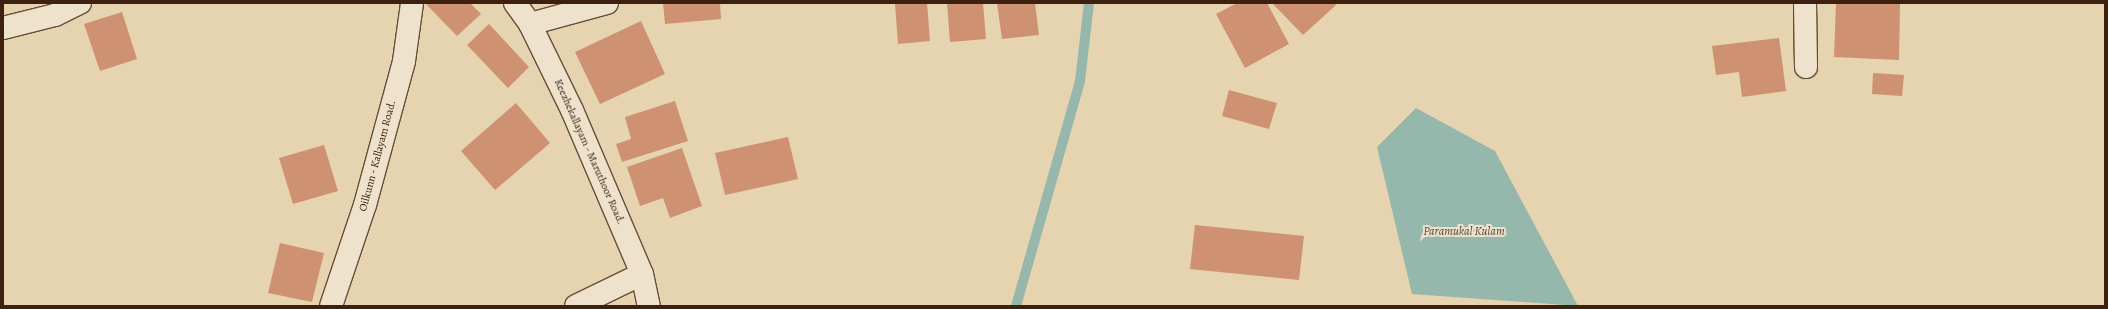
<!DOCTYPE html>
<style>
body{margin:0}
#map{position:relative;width:2108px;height:309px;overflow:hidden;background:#e6d3b0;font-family:Alegreya,serif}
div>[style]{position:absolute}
.water>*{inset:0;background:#96b8ac}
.stream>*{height:10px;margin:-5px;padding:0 5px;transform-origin:5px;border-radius:5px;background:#96b8ac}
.building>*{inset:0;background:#ce9272}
.roads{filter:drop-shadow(1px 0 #674d38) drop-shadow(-1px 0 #674d38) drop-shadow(0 1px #674d38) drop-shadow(0 -1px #674d38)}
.street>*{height:22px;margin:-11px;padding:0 11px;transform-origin:11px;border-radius:11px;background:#efe2cc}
.secondary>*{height:22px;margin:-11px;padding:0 11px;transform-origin:11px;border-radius:11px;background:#efe2cc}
span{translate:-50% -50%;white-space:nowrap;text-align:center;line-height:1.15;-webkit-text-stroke:4px #efe2cc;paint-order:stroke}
.street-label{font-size:11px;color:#3d2010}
.water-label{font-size:12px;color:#534637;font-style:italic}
.frame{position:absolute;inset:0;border:4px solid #3d2010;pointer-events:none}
</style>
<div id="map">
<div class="water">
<i style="clip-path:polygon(1416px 108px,1495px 151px,1578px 306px,1412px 294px,1377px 147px)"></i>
</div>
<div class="stream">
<i style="left:1016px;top:306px;width:234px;rotate:-74.1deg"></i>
<i style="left:1080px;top:81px;width:79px;rotate:-83.4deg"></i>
</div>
<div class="building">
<i style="clip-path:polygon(425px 3px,470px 3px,481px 14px,457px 36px)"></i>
<i style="clip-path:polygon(663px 3px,720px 3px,721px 19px,665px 24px)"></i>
<i style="clip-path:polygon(927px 3px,930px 41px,898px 44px,895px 4px)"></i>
<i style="clip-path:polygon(947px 3px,983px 3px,986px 39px,950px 42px)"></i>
<i style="clip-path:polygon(997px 3px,1035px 3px,1039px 35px,1002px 39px)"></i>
<i style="clip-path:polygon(1237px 3px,1267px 3px,1289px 44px,1245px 68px,1216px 14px)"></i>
<i style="clip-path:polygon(1272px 3px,1334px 3px,1336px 5px,1303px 35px)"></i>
<i style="clip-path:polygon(1836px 3px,1900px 3px,1899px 60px,1834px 57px)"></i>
<i style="clip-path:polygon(122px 12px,137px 59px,100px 71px,84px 24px)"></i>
<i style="clip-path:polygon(641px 21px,665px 74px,600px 104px,575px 52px)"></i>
<i style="clip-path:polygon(489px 24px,529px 67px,508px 88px,467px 45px)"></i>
<i style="clip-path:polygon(1779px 38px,1786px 91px,1742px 97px,1739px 72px,1716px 75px,1712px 46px)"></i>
<i style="clip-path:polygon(1873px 73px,1904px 75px,1902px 96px,1872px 94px)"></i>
<i style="clip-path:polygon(1229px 90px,1277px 103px,1269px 129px,1222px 116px)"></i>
<i style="clip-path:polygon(675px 101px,688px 141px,622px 162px,616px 144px,631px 139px,625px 117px)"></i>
<i style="clip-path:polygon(516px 103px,550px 143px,495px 190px,461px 151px)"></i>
<i style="clip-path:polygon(788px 137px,798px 179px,725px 195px,715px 153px)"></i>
<i style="clip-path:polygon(324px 145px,338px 191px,293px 204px,279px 158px)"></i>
<i style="clip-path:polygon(682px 148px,702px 206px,670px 218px,663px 198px,640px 206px,627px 167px)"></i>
<i style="clip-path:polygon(1195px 225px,1304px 236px,1299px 280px,1190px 269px)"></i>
<i style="clip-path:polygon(280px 243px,324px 253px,312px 302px,268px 293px)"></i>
</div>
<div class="roads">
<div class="street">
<i style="left:1805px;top:3px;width:64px;rotate:89.1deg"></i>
<i style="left:530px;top:24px;width:80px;rotate:-15.3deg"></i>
<i style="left:3px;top:28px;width:54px;rotate:-14deg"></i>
<i style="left:55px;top:15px;width:28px;rotate:-26deg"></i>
<i style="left:331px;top:306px;width:107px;rotate:-71.4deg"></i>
<i style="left:365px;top:205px;width:149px;rotate:-74.8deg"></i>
<i style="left:404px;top:61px;width:59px;rotate:-82.1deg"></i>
<i style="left:576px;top:306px;width:73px;rotate:-25.9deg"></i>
</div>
<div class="secondary">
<i style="left:515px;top:3px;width:26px;rotate:54deg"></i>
<i style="left:530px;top:24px;width:96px;rotate:64deg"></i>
<i style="left:572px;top:110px;width:178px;rotate:66.9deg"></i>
<i style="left:642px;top:274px;width:33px;rotate:78deg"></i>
</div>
</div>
<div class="street-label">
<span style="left:589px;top:152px;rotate:66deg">Keezhekallayam - Maruthoor Road.</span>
<span style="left:378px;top:156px;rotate:-75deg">Oilkunn - Kallayam Road.</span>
</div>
<div class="water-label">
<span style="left:1464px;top:232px">Paramukal Kulam</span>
</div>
<div class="frame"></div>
</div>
